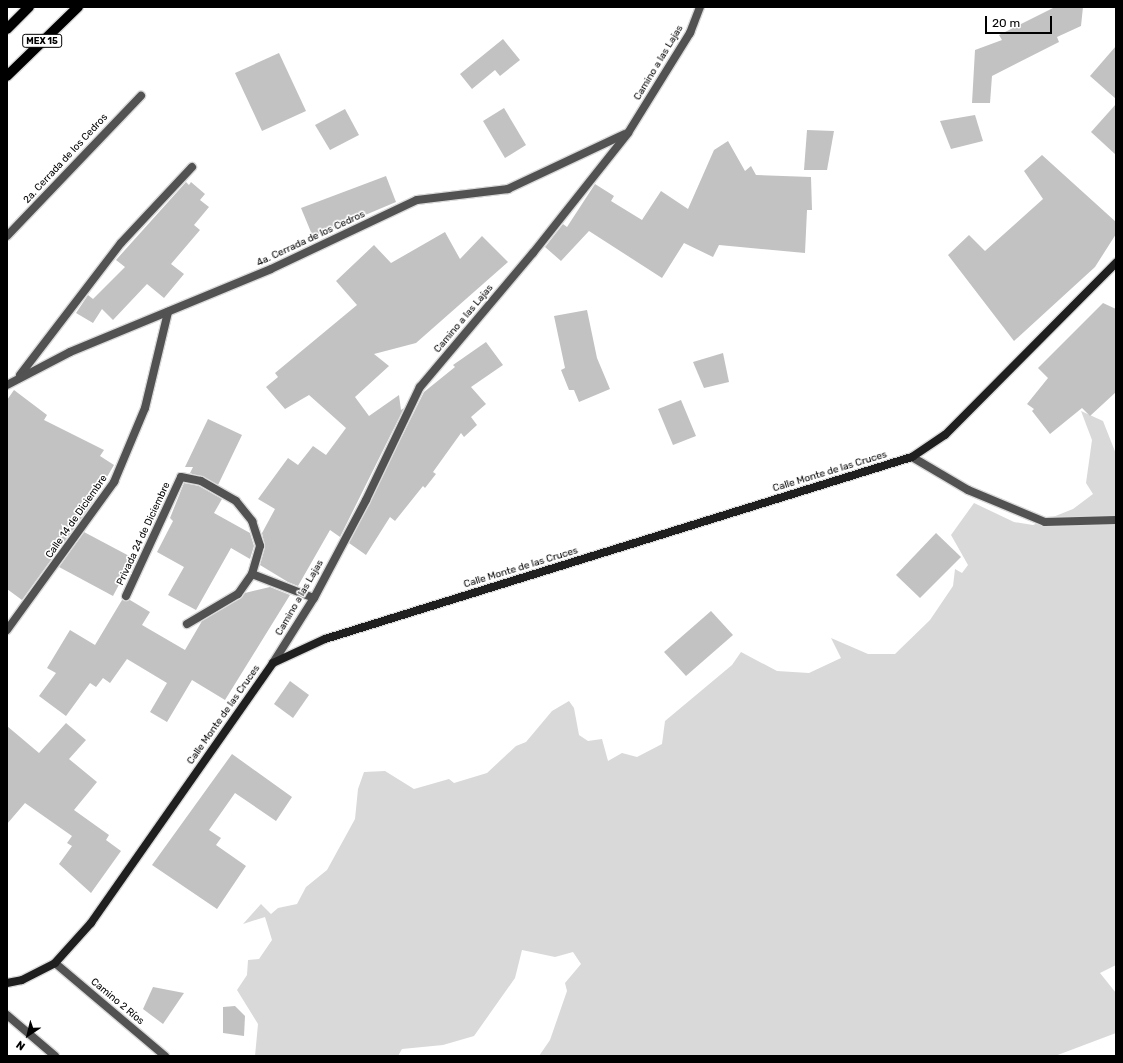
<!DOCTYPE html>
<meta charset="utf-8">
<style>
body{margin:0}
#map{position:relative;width:1123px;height:1063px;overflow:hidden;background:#fff;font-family:Rubik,sans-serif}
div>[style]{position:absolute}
.green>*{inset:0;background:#d9d9d9}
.building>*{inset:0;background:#c2c2c2}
.roads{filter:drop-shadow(1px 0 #dbdbdb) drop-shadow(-1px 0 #dbdbdb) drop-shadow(0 1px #dbdbdb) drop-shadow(0 -1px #dbdbdb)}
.street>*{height:8px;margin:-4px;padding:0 4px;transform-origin:4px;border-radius:4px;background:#525252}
.secondary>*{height:8px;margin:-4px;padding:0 4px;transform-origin:4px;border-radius:4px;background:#1f1f1f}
.primary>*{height:10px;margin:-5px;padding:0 5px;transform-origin:5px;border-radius:5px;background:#000}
span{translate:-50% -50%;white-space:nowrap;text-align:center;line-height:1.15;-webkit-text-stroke:3.5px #fff;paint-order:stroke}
.shield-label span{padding:1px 3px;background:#fff;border:1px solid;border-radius:3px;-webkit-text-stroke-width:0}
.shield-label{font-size:9px;color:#000;font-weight:700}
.street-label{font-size:10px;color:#000}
.frame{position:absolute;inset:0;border:8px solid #000;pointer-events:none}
.north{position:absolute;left:8px;top:1015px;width:40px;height:40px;-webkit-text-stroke:3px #fff;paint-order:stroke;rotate:215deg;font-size:11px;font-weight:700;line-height:16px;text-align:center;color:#000}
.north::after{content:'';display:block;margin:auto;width:14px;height:18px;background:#000;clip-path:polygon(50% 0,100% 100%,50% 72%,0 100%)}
.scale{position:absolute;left:985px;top:16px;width:67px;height:18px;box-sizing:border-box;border:2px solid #000;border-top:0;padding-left:5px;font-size:12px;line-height:14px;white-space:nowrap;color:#000;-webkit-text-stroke:3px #fff;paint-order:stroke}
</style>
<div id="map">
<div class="green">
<i style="clip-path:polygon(1081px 411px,1103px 421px,1116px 454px,1116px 965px,1100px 973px,1116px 993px,1116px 1033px,1055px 1056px,539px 1056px,550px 1040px,567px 991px,565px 983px,581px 964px,573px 952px,555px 957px,522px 950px,515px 978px,474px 1036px,443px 1045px,402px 1049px,398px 1056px,255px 1056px,258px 1024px,237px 990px,247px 975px,248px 960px,259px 959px,272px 940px,265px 917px,243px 924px,261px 904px,271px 914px,278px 908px,297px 904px,306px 887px,327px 870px,355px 819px,358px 789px,364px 772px,385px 771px,414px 789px,449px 779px,454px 783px,487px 773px,516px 746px,526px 742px,552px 711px,569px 701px,574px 708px,579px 735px,588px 741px,602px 739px,608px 761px,622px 753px,637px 757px,662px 744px,665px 721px,732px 665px,741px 652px,777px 671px,809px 673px,841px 658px,831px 638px,868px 654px,895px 654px,930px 620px,953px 586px,955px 569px,962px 573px,968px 565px,951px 535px,974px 503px,1014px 522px,1033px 525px,1073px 509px,1093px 494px,1086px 483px,1092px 440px)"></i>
</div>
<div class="building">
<i style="clip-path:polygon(1055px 7px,1083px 7px,1081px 26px,1057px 37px,1059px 42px,992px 76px,990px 103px,972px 103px,975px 50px,1002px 40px,999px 35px)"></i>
<i style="clip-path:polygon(503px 39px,520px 60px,500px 76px,495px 70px,472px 89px,460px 74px)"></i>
<i style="clip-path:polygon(1116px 46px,1116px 99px,1090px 76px)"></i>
<i style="clip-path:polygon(279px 53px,306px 111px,262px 131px,235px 73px)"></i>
<i style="clip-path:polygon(1116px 104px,1116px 155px,1091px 132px)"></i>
<i style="clip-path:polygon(504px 108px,526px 145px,505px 158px,483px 121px)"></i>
<i style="clip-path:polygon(345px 109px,359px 135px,330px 150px,315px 125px)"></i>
<i style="clip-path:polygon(975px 115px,983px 141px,951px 149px,940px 121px)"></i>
<i style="clip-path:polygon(807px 130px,834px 131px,827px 170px,804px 170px)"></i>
<i style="clip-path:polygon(728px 141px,745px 171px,751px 166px,756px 175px,811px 177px,812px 210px,807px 210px,805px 253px,719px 245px,713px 257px,684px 243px,662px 278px,589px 231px,561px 261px,545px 247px,563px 224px,567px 227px,595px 184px,614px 196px,611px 201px,642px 220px,661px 191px,688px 209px,714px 150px)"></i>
<i style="clip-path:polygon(1042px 155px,1116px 222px,1116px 234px,1095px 267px,1014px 341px,948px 255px,969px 235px,985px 251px,1043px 199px,1024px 171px)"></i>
<i style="clip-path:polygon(386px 176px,396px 202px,313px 237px,301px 208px)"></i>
<i style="clip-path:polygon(186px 182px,189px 185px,191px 182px,205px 194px,200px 200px,209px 207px,194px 225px,200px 230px,171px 264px,184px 274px,164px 298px,147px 284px,113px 320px,102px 309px,93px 323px,76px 313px,88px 295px,93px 299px,125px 267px,116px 260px)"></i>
<i style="clip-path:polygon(445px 232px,460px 259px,482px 236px,508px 262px,416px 343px,374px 354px,389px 366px,355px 397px,369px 416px,399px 395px,401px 410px,404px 408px,340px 537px,330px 530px,298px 586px,288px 582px,260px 565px,265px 547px,262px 533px,275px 509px,258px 499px,288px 458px,298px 465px,313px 446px,326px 455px,346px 428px,309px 395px,285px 409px,266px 387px,278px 377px,275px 373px,357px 305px,336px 281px,374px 245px,391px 263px)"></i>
<i style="clip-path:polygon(1103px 303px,1116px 309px,1116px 392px,1090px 416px,1082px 408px,1050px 434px,1032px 411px,1034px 409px,1027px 404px,1048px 378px,1038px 368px)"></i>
<i style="clip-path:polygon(587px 310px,597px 358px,610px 389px,579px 402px,574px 390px,569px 390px,561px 370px,565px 368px,554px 316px)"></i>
<i style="clip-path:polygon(486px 342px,503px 365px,471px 387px,486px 404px,471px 417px,477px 425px,464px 437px,461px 433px,433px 472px,436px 474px,425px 488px,423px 486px,395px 521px,390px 517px,366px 555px,349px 543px,424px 392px,455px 367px,453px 365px)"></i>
<i style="clip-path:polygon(723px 353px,729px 382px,704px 388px,693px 362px)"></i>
<i style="clip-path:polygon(14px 390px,47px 415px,44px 420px,104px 450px,100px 456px,114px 465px,90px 506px,22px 600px,7px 589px,7px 400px)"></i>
<i style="clip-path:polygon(681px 400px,696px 436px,673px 445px,658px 409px)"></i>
<i style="clip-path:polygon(208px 419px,242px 435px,218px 485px,190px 473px,193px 467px,185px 467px)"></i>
<i style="clip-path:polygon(184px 483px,199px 486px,222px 499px,214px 513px,250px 533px,254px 546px,250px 559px,231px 548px,196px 610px,168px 595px,184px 567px,157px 552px,173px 521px,170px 518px)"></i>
<i style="clip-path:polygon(84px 532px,133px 558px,113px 596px,59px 567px)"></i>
<i style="clip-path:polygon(936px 533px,961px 557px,920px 598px,896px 575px)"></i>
<i style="clip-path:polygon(270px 587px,290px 595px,225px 700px,192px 680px,167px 722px,150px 712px,167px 683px,127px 659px,110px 683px,103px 678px,96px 687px,90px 683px,66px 716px,39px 696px,56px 673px,47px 668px,70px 630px,95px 645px,122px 600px,130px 600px,150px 612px,142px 625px,185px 650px,202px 621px,245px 593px)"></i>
<i style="clip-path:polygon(711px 611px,733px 635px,686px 676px,664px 652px)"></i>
<i style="clip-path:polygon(290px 681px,309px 695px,293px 718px,274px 704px)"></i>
<i style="clip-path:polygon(66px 723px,86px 740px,69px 759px,97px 782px,74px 810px,109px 835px,106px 840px,121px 851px,91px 893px,59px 864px,72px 846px,67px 843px,72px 836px,25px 803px,7px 824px,7px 726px,39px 753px)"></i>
<i style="clip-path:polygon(232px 754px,292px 797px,276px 821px,235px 793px,209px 830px,221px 838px,216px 845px,246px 866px,217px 909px,152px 865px)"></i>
<i style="clip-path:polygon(153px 987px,184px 993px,163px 1024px,143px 1009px)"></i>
<i style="clip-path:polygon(235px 1006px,245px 1016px,244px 1036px,223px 1033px,223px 1007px)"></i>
</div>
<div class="roads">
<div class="street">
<i style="left:7px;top:236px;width:194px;rotate:-46.3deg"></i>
<i style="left:20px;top:375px;width:166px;rotate:-52.6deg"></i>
<i style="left:121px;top:243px;width:104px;rotate:-46.9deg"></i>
<i style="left:7px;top:385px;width:71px;rotate:-27.6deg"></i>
<i style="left:70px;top:352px;width:217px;rotate:-22.4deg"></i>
<i style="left:271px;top:269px;width:161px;rotate:-25.3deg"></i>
<i style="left:417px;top:200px;width:92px;rotate:-6.9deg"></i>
<i style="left:508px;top:189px;width:129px;rotate:-25.2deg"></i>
<i style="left:912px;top:457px;width:65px;rotate:30.5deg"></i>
<i style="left:968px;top:490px;width:83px;rotate:22.6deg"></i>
<i style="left:1045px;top:522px;width:71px;rotate:-1.6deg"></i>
<i style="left:126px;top:596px;width:131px;rotate:-65.2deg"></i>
<i style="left:181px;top:477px;width:20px;rotate:11deg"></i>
<i style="left:201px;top:481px;width:40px;rotate:29.7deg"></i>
<i style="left:236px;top:501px;width:26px;rotate:51deg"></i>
<i style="left:252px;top:521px;width:26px;rotate:72deg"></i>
<i style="left:260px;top:546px;width:29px;rotate:106deg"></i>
<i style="left:187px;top:624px;width:59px;rotate:-30.5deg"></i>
<i style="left:238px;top:594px;width:24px;rotate:-55deg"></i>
<i style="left:252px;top:574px;width:66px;rotate:21.2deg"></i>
<i style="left:7px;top:630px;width:183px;rotate:-54.1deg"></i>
<i style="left:114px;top:482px;width:80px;rotate:-67.3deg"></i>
<i style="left:145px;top:408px;width:99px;rotate:-76.5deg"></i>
<i style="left:273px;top:663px;width:77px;rotate:-57.8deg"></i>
<i style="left:314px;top:598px;width:111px;rotate:-62deg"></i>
<i style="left:366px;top:500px;width:125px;rotate:-64.5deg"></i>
<i style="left:420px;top:387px;width:175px;rotate:-49.9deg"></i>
<i style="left:533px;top:253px;width:153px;rotate:-51.6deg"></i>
<i style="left:628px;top:133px;width:118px;rotate:-58.2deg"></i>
<i style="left:690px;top:33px;width:28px;rotate:-69deg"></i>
<i style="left:55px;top:963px;width:144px;rotate:40.2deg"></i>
<i style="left:7px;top:1015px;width:63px;rotate:40.5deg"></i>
</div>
<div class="secondary">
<i style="left:7px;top:983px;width:15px;rotate:-11deg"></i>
<i style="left:22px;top:980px;width:37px;rotate:-27deg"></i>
<i style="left:55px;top:963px;width:54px;rotate:-48deg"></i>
<i style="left:91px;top:923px;width:317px;rotate:-55deg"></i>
<i style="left:273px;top:663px;width:57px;rotate:-24.8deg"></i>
<i style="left:325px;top:639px;width:615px;rotate:-17.23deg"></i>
<i style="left:912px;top:457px;width:40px;rotate:-34deg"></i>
<i style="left:945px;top:435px;width:243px;rotate:-45.2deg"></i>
</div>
<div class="primary">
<i style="left:7px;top:29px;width:31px;rotate:-45deg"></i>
<i style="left:7px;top:76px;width:99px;rotate:-44.2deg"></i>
</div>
</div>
<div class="shield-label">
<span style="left:42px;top:41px">MEX 15</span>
</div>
<div class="street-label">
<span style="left:659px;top:63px;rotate:-59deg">Camino a las Lajas</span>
<span style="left:66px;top:159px;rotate:-47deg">2a. Cerrada de los Cedros</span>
<span style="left:311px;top:239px;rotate:-25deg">4a. Cerrada de los Cedros</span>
<span style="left:464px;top:319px;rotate:-50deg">Camino a las Lajas</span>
<span style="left:830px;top:472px;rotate:-17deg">Calle Monte de las Cruces</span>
<span style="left:77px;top:517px;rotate:-55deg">Calle 14 de Diciembre</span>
<span style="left:144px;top:534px;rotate:-65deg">Privada 24 de Diciembre</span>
<span style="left:521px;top:568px;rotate:-17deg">Calle Monte de las Cruces</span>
<span style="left:300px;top:598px;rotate:-60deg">Camino a las Lajas</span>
<span style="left:224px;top:715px;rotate:-55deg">Calle Monte de las Cruces</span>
<span style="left:117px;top:1002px;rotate:40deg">Camino 2 Ríos</span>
</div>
<div class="frame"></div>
<div class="north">N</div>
<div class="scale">20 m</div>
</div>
